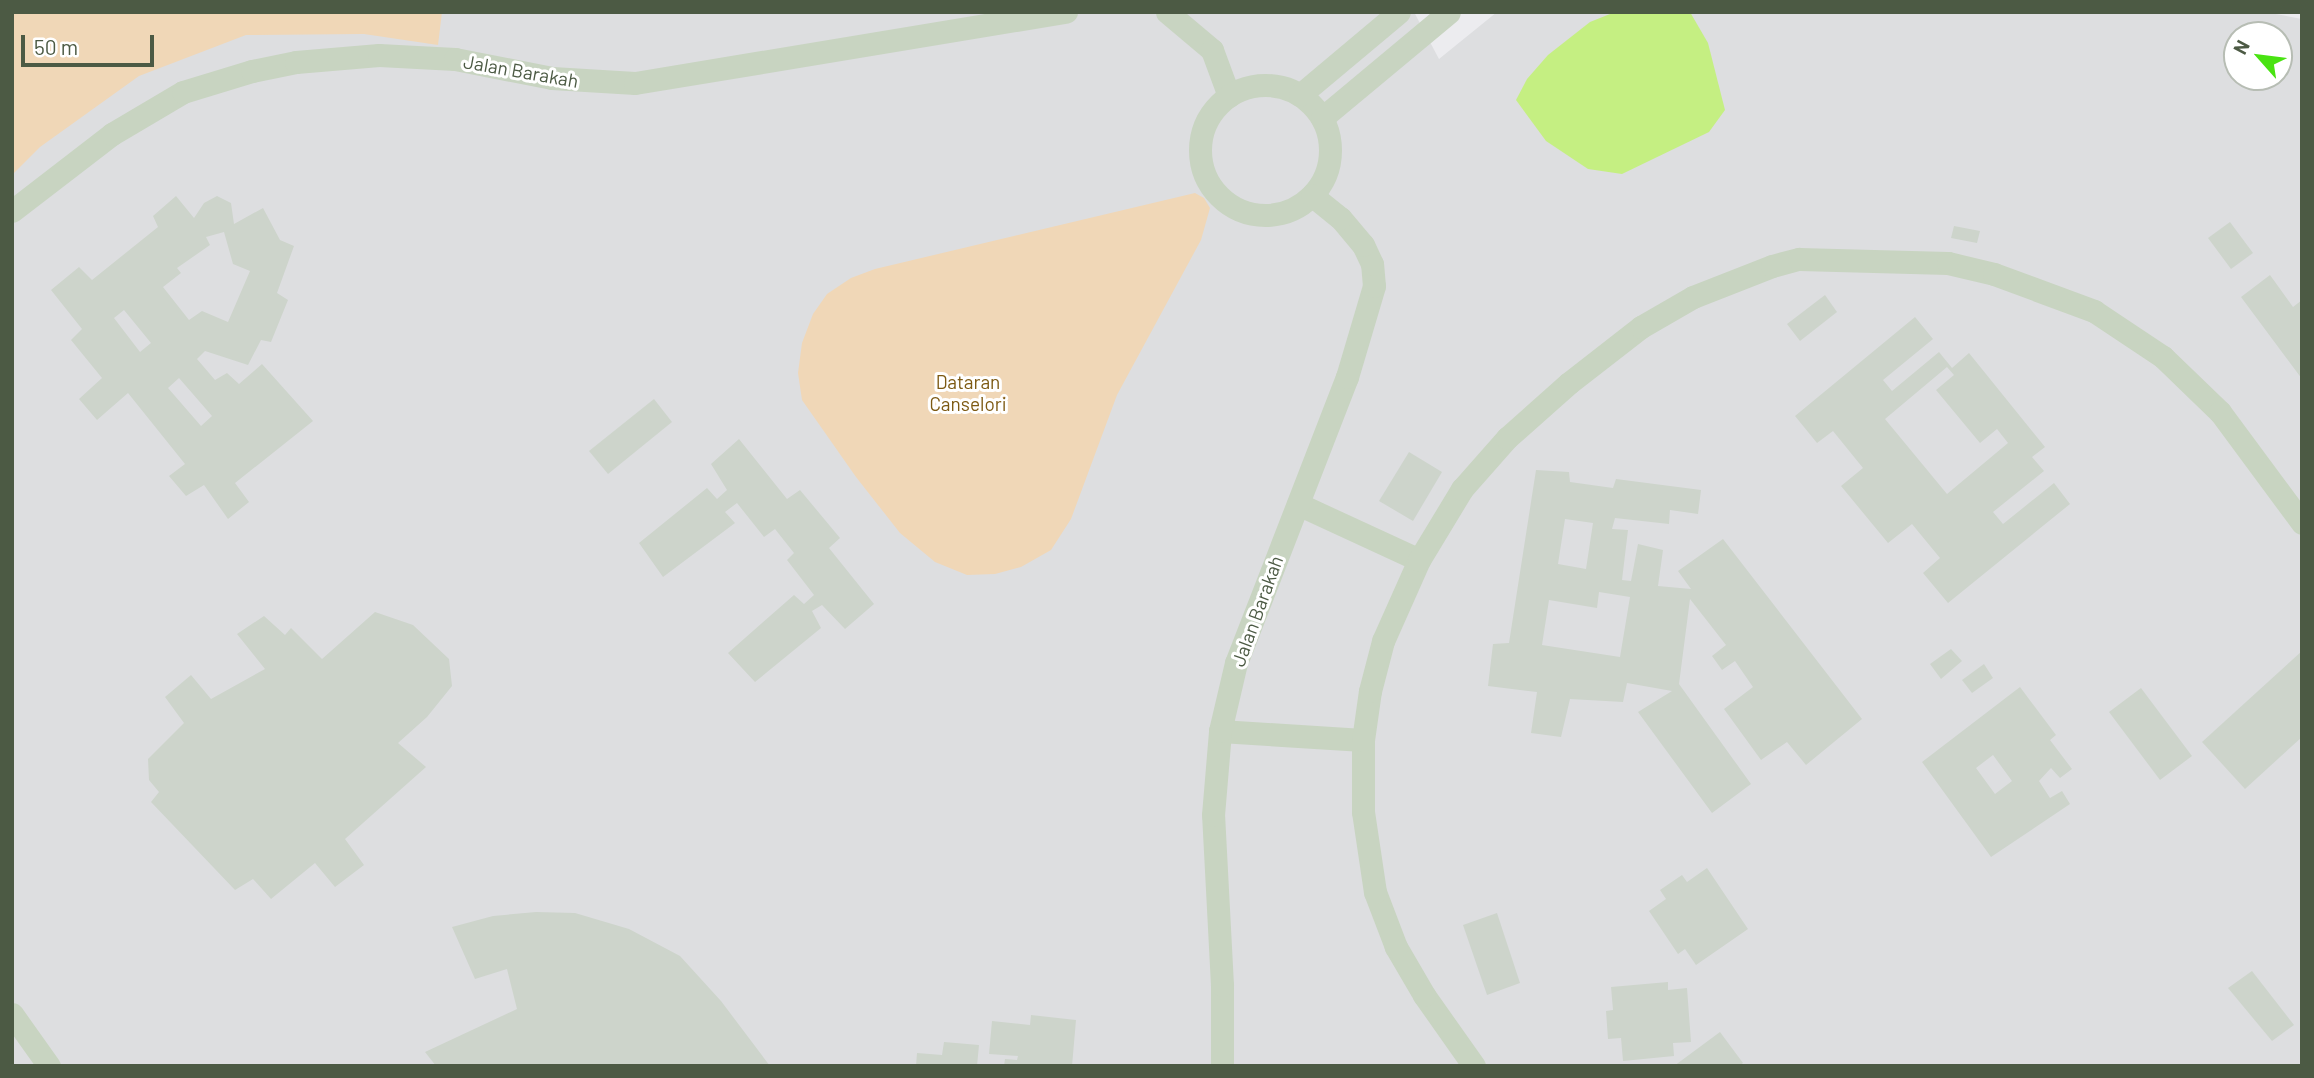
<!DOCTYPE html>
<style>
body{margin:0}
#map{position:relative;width:2314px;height:1078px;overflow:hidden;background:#ececef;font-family:Barlow,sans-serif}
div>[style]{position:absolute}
.education>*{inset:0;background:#dddee0}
.green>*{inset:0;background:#f0d7b7}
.water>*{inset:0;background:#c5ef82}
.building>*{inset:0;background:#cdd4cb}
.minor>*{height:23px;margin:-11.5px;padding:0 11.5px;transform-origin:11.5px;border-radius:11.5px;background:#c8d4c1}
.minor>.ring{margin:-11.5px;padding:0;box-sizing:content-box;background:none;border:23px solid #c8d4c1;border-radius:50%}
span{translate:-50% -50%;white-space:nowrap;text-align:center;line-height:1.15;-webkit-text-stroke:6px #fff;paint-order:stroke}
.street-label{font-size:19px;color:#4c5a44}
.park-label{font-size:19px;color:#7d5a13}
.frame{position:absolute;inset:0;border:14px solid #4c5a44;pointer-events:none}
.north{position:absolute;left:2223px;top:21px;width:70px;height:70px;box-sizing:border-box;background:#fff;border:2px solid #b7bdb4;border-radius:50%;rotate:298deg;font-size:19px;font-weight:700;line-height:28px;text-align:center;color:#4c5a44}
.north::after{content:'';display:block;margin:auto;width:24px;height:32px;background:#49e312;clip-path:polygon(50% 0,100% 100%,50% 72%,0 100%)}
.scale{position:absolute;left:21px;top:35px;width:133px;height:32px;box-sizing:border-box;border:4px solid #4c5a44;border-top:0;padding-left:9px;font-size:21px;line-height:24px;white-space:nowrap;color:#4c5a44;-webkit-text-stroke:5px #fff;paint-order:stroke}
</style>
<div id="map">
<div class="education">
<i style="clip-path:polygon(evenodd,12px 12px,1414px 12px,1439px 59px,1497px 12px,2265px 12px,2302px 19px,2302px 1066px,12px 1066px,12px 12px,2237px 35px,2279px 35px,2279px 77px,2237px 77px,2237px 35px)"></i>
</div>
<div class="green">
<i style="clip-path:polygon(12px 12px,442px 12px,438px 45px,364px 34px,246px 35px,139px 76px,40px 147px,12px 175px)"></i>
<i style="clip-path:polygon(1195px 193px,1204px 198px,1210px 208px,1201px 240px,1117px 395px,1071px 519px,1051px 550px,1021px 567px,995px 574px,967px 575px,935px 562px,900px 533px,856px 477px,802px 400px,798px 373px,802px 343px,813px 314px,827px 294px,851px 278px,875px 269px)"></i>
</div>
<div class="water">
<i style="clip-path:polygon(1615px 12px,1690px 12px,1708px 43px,1725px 110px,1709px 132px,1622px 174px,1588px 169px,1546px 141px,1516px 100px,1527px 79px,1548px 55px,1590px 22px)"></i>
</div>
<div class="building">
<i style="clip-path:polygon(evenodd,176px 196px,194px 218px,204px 203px,217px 196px,231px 203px,234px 224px,263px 208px,280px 240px,294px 246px,277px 293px,288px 300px,271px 342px,261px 340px,248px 365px,205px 351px,197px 359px,215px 380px,227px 373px,239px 384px,262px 364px,313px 421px,235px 483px,249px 502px,228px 519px,204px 485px,186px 496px,169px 476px,185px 464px,128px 393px,97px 420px,79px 399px,102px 378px,71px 340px,82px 329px,51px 290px,79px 267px,92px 280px,158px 227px,153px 216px,176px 196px,224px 232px,233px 264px,250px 271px,228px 322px,202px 311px,189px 320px,163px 287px,181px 273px,177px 268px,210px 245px,206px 237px,224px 232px,176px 196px,124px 310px,151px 343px,140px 352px,114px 318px,124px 310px,176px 196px,179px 378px,212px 416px,201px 426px,168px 388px,179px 378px)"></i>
<i style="clip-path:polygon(2230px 222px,2253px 253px,2231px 269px,2208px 238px)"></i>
<i style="clip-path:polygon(1954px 226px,1980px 231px,1977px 243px,1951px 238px)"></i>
<i style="clip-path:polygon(2270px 275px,2293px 307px,2302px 300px,2302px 379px,2241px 297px)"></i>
<i style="clip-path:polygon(1825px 295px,1837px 312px,1800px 341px,1787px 324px)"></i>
<i style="clip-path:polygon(evenodd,1915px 317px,1933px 339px,1883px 380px,1892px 391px,1939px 352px,1952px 368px,1969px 353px,2045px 447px,2032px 457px,2044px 471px,1993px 512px,2003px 524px,2054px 483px,2070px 504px,1948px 603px,1923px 573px,1940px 558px,1912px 524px,1888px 543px,1841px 486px,1863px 468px,1833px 431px,1817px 443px,1795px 416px,1915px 317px,1947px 367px,1954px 375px,1936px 390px,1980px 443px,1997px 429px,2008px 443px,1947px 494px,1885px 419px,1947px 367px)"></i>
<i style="clip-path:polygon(654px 399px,672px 422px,608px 474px,589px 451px)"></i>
<i style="clip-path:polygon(739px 439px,787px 499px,800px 490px,840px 538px,829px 548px,874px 604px,845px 629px,822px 605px,812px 611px,821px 628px,755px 682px,728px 653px,794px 595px,804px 604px,814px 595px,787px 560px,794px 553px,775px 529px,764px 537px,737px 503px,725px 512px,735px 523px,663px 577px,639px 543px,707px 488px,717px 499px,727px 490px,711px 464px)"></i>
<i style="clip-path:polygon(1409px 452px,1442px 472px,1413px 521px,1379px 501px)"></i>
<i style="clip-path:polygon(evenodd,1536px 470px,1569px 472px,1570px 482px,1613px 488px,1616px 479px,1701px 490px,1698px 514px,1670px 510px,1669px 524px,1615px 518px,1612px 529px,1628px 530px,1622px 580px,1631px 581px,1638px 544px,1663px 550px,1658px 586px,1691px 589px,1678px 571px,1723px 539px,1862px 719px,1806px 765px,1787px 742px,1761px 760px,1724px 709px,1753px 687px,1735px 661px,1722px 670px,1712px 656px,1726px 645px,1690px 599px,1679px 684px,1751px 784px,1712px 813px,1638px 712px,1672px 691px,1627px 683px,1623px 702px,1570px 699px,1561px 737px,1531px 733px,1537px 692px,1488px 686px,1493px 644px,1509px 643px,1536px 470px,1565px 519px,1593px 523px,1586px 569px,1558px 564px,1565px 519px,1536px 470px,1599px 592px,1630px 597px,1620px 657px,1542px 645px,1549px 600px,1597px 608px,1599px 592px)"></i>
<i style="clip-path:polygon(375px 612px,413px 625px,449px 659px,452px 686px,427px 717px,398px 743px,426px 767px,345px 839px,364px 865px,335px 887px,315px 863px,271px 899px,253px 879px,235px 890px,151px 802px,159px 792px,149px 780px,148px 759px,184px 723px,165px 697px,191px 675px,211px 699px,265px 669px,237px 634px,264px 616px,285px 635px,291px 628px,322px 659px)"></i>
<i style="clip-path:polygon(1951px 649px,1962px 661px,1941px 679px,1930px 664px)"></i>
<i style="clip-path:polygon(2302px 651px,2302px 737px,2245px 789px,2202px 742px)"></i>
<i style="clip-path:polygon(1984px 664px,1993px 678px,1972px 693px,1962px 680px)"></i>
<i style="clip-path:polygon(evenodd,2020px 687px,2056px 735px,2050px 740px,2072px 769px,2060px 778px,2051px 768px,2039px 781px,2050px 798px,2062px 791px,2070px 804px,1991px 857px,1922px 762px,2020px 687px,1993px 755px,2012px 781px,1995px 794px,1976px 768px,1993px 755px)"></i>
<i style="clip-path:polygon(2141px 688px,2192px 756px,2160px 780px,2109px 712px)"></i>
<i style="clip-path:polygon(1707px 868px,1748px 929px,1696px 965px,1685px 949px,1678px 954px,1649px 911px,1666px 899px,1660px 890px,1682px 875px,1687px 882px)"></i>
<i style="clip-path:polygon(536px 912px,575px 913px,629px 929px,680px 956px,721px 1001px,770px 1066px,436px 1066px,425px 1052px,517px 1009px,507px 969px,475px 979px,452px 927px,493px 916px)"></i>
<i style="clip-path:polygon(1497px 913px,1520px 983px,1487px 995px,1463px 925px)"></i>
<i style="clip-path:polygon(2252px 971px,2294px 1025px,2272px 1041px,2228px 988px)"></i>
<i style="clip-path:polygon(1668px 982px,1668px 990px,1687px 988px,1691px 1042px,1673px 1043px,1674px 1056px,1623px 1061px,1621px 1038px,1608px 1039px,1606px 1011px,1613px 1010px,1611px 987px)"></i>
<i style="clip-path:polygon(1031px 1015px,1076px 1020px,1072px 1066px,1004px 1066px,1005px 1059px,1017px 1060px,1018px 1056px,989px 1054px,992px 1021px,1030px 1025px)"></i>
<i style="clip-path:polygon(1720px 1032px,1743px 1063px,1739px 1066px,1674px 1066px)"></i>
<i style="clip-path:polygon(944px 1042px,979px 1045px,977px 1066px,916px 1066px,917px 1053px,942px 1055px)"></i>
</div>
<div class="minor">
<i style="left:1167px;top:12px;width:59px;rotate:40.2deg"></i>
<i style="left:1212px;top:50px;width:49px;rotate:69.7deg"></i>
<i class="ring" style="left:1200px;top:85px;width:107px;height:107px"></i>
<i style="left:1300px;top:95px;width:129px;rotate:-40deg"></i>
<i style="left:1322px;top:118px;width:165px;rotate:-39.8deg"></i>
<i style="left:12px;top:211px;width:126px;rotate:-37.6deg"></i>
<i style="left:112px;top:134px;width:82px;rotate:-30.6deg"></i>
<i style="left:183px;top:92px;width:72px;rotate:-16.9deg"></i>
<i style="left:252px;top:71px;width:45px;rotate:-11.6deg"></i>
<i style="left:296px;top:62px;width:83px;rotate:-4.8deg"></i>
<i style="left:379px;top:55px;width:76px;rotate:3deg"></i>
<i style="left:455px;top:59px;width:99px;rotate:11.1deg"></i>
<i style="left:552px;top:78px;width:83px;rotate:3.4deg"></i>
<i style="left:635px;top:83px;width:437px;rotate:-9.4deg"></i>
<i style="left:1298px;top:504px;width:133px;rotate:24.8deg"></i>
<i style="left:1220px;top:731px;width:143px;rotate:3.6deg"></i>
<i style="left:12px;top:1014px;width:64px;rotate:54.6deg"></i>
<i style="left:1222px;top:1066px;width:81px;rotate:-90deg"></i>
<i style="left:1222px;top:985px;width:170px;rotate:-93deg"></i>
<i style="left:1213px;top:815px;width:84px;rotate:-85.2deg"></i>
<i style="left:1220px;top:731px;width:70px;rotate:-76.8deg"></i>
<i style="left:1236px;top:663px;width:307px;rotate:-68.8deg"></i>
<i style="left:1347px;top:377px;width:95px;rotate:-73.5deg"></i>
<i style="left:1374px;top:286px;width:22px;rotate:-95deg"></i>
<i style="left:1372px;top:264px;width:21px;rotate:-115deg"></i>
<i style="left:1363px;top:245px;width:35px;rotate:-130deg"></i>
<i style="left:1340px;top:218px;width:36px;rotate:-141deg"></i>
<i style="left:1474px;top:1066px;width:87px;rotate:-125.2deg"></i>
<i style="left:1424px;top:995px;width:56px;rotate:-120.3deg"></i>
<i style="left:1396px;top:947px;width:59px;rotate:-110.9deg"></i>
<i style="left:1375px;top:892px;width:81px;rotate:-98.5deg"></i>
<i style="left:1363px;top:812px;width:72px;rotate:-90deg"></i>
<i style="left:1363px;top:740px;width:49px;rotate:-81.9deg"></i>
<i style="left:1370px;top:691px;width:52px;rotate:-75.4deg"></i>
<i style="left:1383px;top:641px;width:89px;rotate:-66deg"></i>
<i style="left:1419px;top:560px;width:83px;rotate:-58.8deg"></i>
<i style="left:1462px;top:489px;width:68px;rotate:-48.6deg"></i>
<i style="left:1507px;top:438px;width:83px;rotate:-41.6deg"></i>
<i style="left:1569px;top:383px;width:91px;rotate:-37.9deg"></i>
<i style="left:1641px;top:327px;width:60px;rotate:-30deg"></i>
<i style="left:1693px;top:297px;width:85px;rotate:-21.4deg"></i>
<i style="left:1772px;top:266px;width:28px;rotate:-15deg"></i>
<i style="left:1799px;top:259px;width:149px;rotate:1.5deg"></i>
<i style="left:1948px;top:263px;width:47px;rotate:13.4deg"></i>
<i style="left:1994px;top:274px;width:107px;rotate:20.3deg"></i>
<i style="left:2094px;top:311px;width:83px;rotate:33.7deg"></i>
<i style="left:2163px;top:357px;width:79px;rotate:44deg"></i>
<i style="left:2220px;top:412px;width:138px;rotate:53.5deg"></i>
</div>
<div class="street-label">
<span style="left:521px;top:71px;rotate:10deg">Jalan Barakah</span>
<span style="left:1257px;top:611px;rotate:-70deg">Jalan Barakah</span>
</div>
<div class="park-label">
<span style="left:968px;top:393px">Dataran<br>Canselori</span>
</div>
<div class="frame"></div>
<div class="north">N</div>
<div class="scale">50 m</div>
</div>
